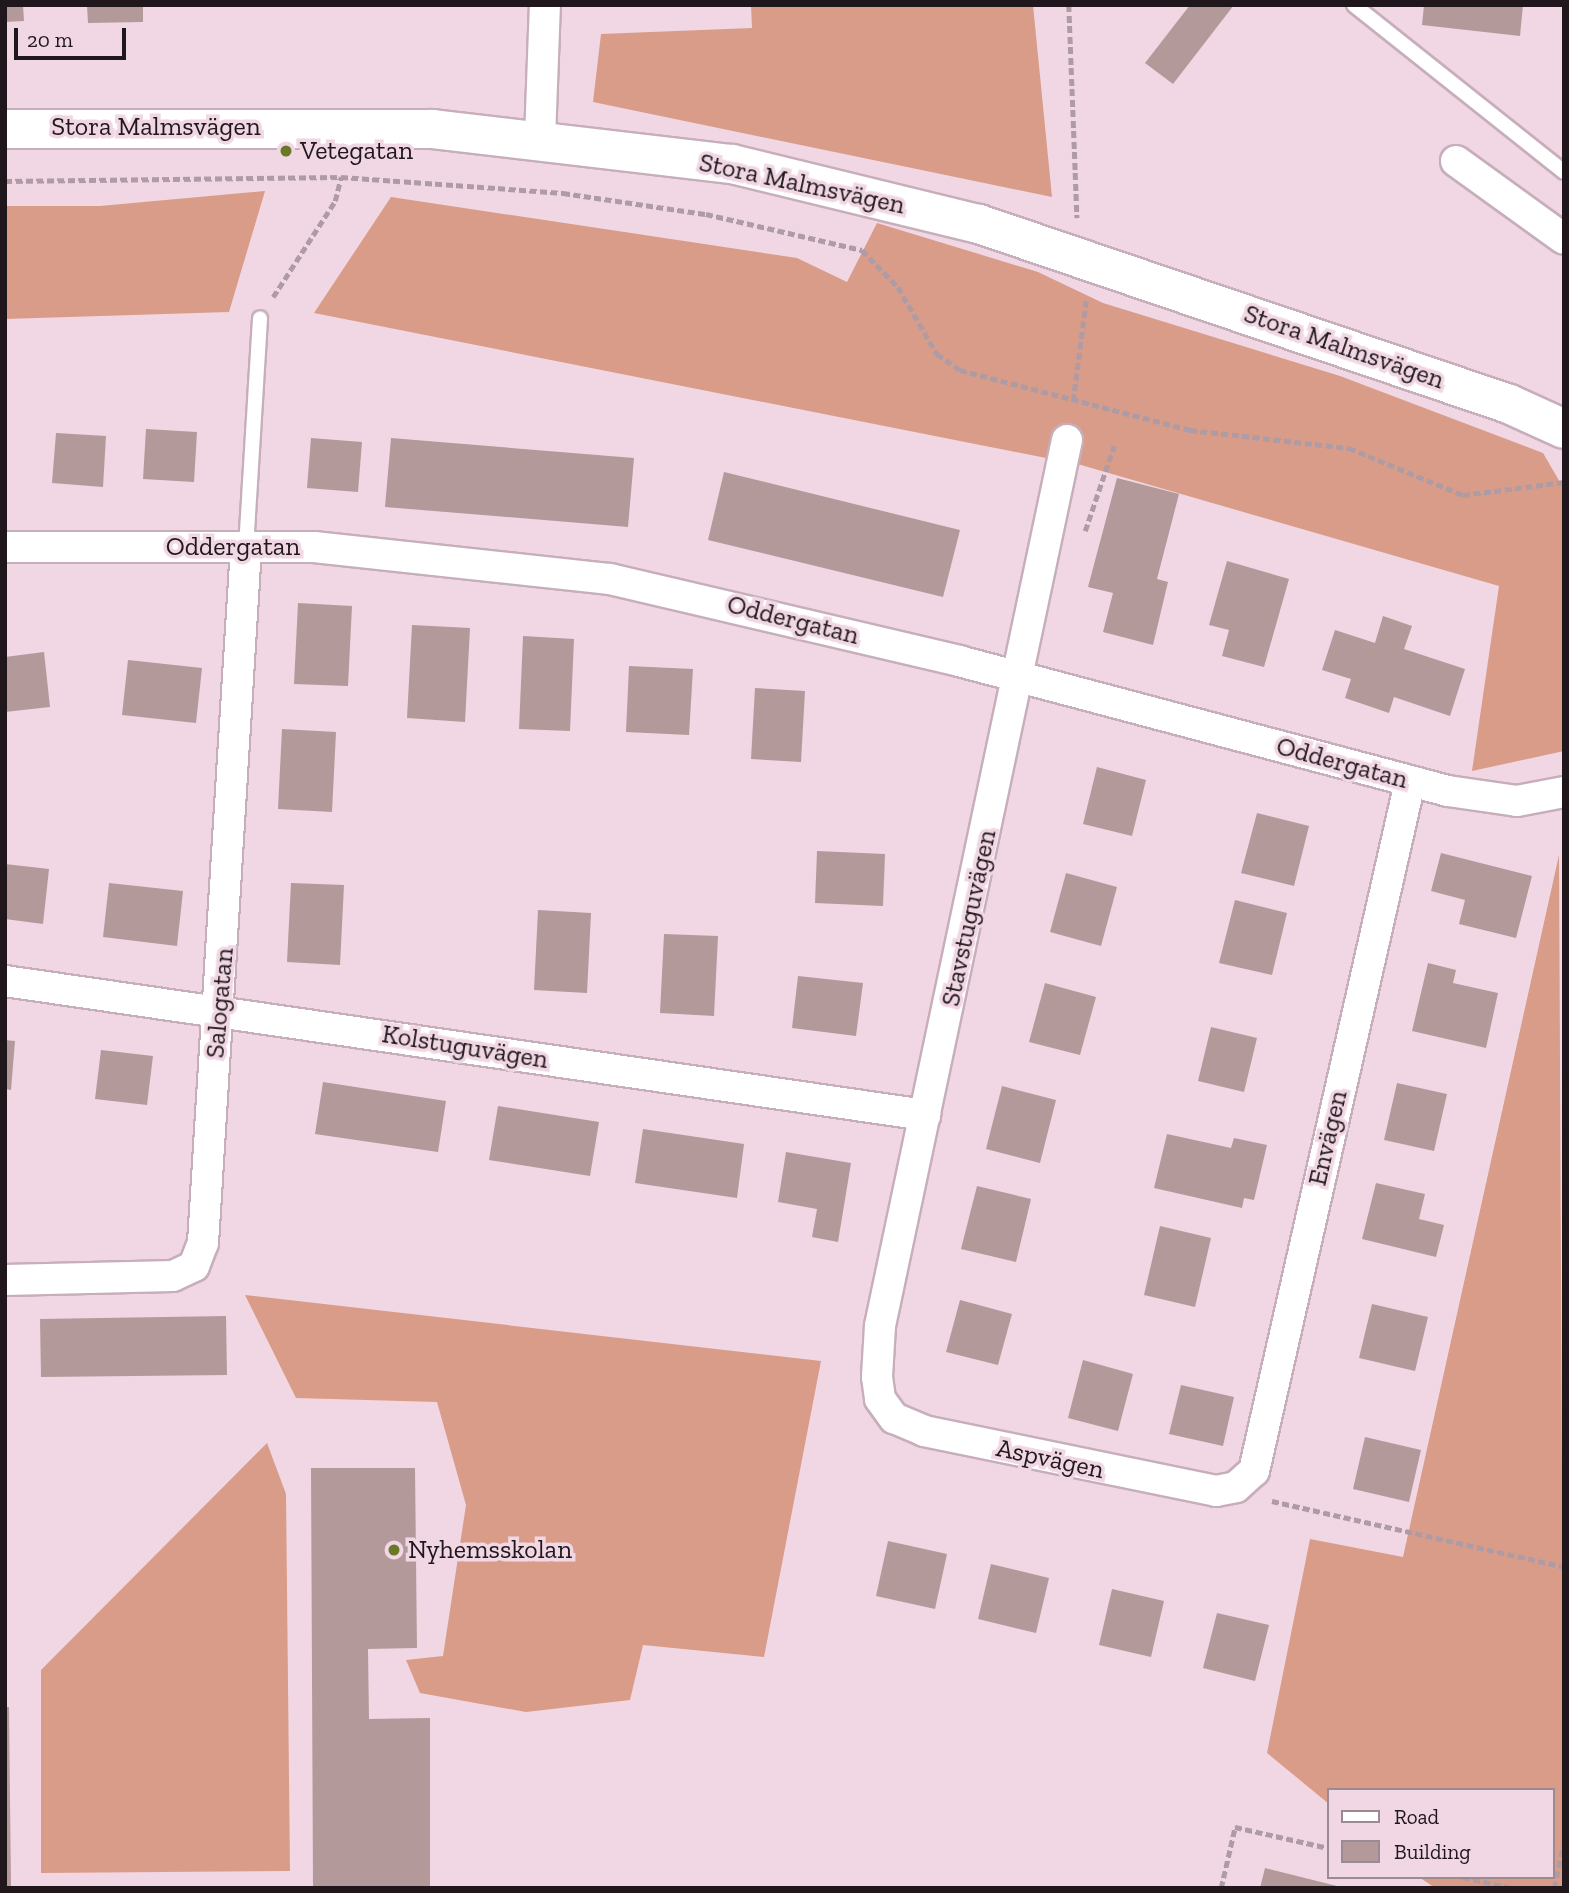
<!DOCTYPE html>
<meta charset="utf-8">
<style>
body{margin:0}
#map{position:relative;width:1569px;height:1893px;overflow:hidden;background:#f0d7e3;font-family:"Zilla Slab",serif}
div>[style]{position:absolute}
.forest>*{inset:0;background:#d99c88}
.building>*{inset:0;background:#b4999b}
.path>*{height:4.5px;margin-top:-2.25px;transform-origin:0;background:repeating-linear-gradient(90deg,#af9ba4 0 7px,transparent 0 10.5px)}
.roads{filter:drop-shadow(2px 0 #c7aebb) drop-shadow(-2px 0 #c7aebb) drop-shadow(0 2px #c7aebb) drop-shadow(0 -2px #c7aebb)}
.lane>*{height:14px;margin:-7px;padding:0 7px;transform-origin:7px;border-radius:7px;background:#fff}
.street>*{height:30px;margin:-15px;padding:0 15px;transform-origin:15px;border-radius:15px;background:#fff}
.secondary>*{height:38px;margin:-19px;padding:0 19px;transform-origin:19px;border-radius:19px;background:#fff}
.dots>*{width:19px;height:19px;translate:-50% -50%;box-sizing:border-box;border:4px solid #f0d7e3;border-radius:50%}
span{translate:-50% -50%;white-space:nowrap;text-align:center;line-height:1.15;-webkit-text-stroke:7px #f0d7e3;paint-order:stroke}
.street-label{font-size:26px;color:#1f171b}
.poi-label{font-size:26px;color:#1f171b}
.left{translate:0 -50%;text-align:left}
.frame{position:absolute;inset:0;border:7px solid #1f171b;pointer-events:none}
.legend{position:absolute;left:1327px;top:1788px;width:228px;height:91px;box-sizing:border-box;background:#f0d7e3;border:2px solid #9c8a93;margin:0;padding:9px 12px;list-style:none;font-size:21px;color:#1f171b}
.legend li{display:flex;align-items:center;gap:14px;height:35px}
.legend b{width:35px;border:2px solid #9c8a93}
.scale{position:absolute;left:14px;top:28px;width:112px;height:32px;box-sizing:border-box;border:4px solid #1f171b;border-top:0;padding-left:9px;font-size:21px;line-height:24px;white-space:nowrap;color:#1f171b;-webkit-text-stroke:5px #f0d7e3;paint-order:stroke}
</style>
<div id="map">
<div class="forest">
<i style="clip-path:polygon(751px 5px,1033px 5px,1052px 197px,593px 102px,601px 34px,752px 28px)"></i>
<i style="clip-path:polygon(265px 191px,229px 312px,5px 319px,5px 206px,100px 206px)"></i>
<i style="clip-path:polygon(391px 197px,797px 258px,847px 282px,877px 223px,1038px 272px,1103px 303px,1340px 376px,1543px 453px,1564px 489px,1564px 751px,1472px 771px,1499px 586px,1081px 465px,314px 313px)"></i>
<i style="clip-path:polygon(1559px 855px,1564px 1888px,1435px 1888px,1419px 1877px,1553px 1877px,1553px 1790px,1329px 1790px,1329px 1804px,1267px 1753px,1310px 1539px,1403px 1557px)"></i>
<i style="clip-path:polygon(245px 1295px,821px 1361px,764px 1657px,643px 1645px,630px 1700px,526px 1712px,420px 1693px,406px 1660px,443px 1656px,466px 1505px,437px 1402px,296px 1398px)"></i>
<i style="clip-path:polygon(267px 1443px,286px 1494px,290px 1871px,41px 1873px,41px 1670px)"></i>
</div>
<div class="building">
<i style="clip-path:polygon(5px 5px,23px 5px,24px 21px,5px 22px)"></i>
<i style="clip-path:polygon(87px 5px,143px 5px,143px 22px,88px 23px)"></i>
<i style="clip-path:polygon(1190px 5px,1234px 5px,1173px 84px,1145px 63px)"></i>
<i style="clip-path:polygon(1424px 5px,1523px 5px,1520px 36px,1422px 25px)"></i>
<i style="clip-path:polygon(146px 429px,197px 432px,194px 482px,143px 479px)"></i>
<i style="clip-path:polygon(56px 433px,106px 436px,103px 487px,52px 483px)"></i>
<i style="clip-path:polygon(311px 438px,362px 442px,358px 492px,307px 488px)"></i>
<i style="clip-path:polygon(391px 438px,634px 458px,628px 527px,385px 507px)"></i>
<i style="clip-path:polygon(724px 472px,960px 530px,943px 597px,708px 540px)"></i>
<i style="clip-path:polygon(1117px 478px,1179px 494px,1157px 579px,1168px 582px,1153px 645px,1103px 632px,1113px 593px,1088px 587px)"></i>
<i style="clip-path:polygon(1227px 561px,1289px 579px,1264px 667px,1222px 656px,1229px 630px,1209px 625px)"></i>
<i style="clip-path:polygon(298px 603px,352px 606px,348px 686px,294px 684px)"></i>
<i style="clip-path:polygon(1383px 616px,1412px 626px,1404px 649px,1465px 669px,1450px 716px,1394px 697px,1389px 713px,1345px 698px,1351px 679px,1322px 670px,1335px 630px,1375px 643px)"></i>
<i style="clip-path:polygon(412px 625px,470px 628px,465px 722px,407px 718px)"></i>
<i style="clip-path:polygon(523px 636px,574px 639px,570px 731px,519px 729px)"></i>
<i style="clip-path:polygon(44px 652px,50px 707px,5px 712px,5px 657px)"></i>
<i style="clip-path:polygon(128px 660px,202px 668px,196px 723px,122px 715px)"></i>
<i style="clip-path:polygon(629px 666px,693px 669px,689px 735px,626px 732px)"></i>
<i style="clip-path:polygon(755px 688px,805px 691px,801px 762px,751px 759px)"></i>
<i style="clip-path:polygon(282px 729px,336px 732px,332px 812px,278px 809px)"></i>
<i style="clip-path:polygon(1097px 767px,1146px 780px,1132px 836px,1083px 824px)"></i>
<i style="clip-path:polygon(1257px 813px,1309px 826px,1294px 886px,1241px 873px)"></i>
<i style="clip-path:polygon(817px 851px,885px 854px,883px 906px,815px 903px)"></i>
<i style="clip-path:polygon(1441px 853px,1532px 876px,1516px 938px,1459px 924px,1465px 900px,1431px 891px)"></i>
<i style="clip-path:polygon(5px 864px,49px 869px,43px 924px,5px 919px)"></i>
<i style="clip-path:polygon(1066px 873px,1117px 887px,1101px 946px,1050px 932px)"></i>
<i style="clip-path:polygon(109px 883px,183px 891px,177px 946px,103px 937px)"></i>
<i style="clip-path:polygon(291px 883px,344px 885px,340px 965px,287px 962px)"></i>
<i style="clip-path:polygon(1235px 900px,1287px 913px,1272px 975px,1219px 963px)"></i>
<i style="clip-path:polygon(538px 910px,591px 913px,587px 993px,534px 990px)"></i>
<i style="clip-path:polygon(664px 934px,718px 936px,714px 1016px,660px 1013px)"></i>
<i style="clip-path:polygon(1428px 963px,1456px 970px,1453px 983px,1498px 993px,1486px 1048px,1412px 1031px)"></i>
<i style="clip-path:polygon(798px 976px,863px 983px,856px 1036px,792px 1028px)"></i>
<i style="clip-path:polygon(1045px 983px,1096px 997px,1080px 1055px,1029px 1042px)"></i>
<i style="clip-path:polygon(1211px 1027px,1257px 1038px,1244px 1092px,1198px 1081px)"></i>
<i style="clip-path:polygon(5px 1040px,15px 1041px,11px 1090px,5px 1089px)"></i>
<i style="clip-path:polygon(101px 1050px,153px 1056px,147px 1105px,95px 1099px)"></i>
<i style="clip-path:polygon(323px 1082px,446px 1101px,438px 1152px,315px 1134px)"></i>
<i style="clip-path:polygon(1397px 1083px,1447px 1094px,1434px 1151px,1384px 1140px)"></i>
<i style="clip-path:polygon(1002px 1086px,1056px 1100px,1040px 1163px,986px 1149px)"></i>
<i style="clip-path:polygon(498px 1106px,599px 1122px,590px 1176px,489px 1160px)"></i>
<i style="clip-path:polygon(643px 1129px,744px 1144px,737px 1198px,635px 1183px)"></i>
<i style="clip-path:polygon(1167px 1134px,1231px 1148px,1234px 1138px,1267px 1145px,1254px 1200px,1244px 1198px,1242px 1208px,1154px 1188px)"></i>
<i style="clip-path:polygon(786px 1152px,851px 1163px,838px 1242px,812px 1237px,817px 1209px,778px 1202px)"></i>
<i style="clip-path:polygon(1376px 1183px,1425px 1194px,1419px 1219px,1444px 1225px,1436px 1257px,1362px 1239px)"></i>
<i style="clip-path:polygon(977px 1186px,1031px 1199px,1016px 1262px,961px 1249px)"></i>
<i style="clip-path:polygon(1160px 1226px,1211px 1238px,1195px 1307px,1144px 1295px)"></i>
<i style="clip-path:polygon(960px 1300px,1012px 1314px,998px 1365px,946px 1352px)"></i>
<i style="clip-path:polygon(1372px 1304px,1428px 1317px,1415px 1371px,1359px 1358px)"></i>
<i style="clip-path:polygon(226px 1316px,227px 1375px,41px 1377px,40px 1319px)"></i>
<i style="clip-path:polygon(1083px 1360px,1133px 1374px,1118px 1431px,1068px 1418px)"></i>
<i style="clip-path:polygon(1181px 1385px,1234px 1397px,1223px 1446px,1169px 1434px)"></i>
<i style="clip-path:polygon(1365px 1437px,1421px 1450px,1409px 1502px,1353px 1489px)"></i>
<i style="clip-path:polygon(311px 1468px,415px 1468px,417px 1648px,368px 1649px,369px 1719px,430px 1718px,430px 1888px,313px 1888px)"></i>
<i style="clip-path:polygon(888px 1541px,947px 1554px,935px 1609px,876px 1596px)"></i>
<i style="clip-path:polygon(991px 1564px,1049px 1578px,1036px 1633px,978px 1619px)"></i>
<i style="clip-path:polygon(1112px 1589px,1164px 1601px,1151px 1657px,1099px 1645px)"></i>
<i style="clip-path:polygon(1217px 1613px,1269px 1625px,1255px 1681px,1203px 1668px)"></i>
<i style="clip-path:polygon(5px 1707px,9px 1707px,11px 1888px,5px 1888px)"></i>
<i style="clip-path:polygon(1265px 1868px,1341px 1887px,1341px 1888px,1260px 1888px)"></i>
</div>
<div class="path">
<i style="left:1069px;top:5px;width:213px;rotate:87.8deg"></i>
<i style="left:5px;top:181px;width:336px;rotate:-0.7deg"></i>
<i style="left:341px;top:177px;width:223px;rotate:4.1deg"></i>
<i style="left:563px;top:193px;width:145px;rotate:8.4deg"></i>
<i style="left:706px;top:214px;width:160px;rotate:13deg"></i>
<i style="left:862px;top:250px;width:52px;rotate:45.8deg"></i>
<i style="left:898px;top:287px;width:78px;rotate:59.8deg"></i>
<i style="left:937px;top:354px;width:28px;rotate:35deg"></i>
<i style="left:960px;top:370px;width:238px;rotate:14.6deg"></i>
<i style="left:1190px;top:430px;width:160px;rotate:6.5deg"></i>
<i style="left:1349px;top:448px;width:123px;rotate:22.4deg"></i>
<i style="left:1463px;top:495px;width:102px;rotate:-7.3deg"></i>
<i style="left:273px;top:297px;width:114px;rotate:-57.1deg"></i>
<i style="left:335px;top:201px;width:25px;rotate:-76deg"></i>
<i style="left:1073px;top:401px;width:101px;rotate:-82.6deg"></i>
<i style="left:1085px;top:531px;width:90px;rotate:-71.2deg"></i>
<i style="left:1272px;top:1501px;width:299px;rotate:12.7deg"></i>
<i style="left:1463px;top:1877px;width:49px;rotate:12.9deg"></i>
<i style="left:1221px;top:1888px;width:63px;rotate:-77.1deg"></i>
<i style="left:1235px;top:1827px;width:96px;rotate:12.6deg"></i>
<i style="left:1554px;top:1888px;width:47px;rotate:-77.7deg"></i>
</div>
<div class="roads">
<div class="lane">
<i style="left:1354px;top:5px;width:268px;rotate:38.5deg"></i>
<i style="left:246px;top:548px;width:230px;rotate:-86.5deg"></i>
</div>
<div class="street">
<i style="left:540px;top:139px;width:134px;rotate:-87.9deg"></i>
<i style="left:1456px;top:161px;width:133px;rotate:35.8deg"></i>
<i style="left:1067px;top:440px;width:906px;rotate:101.92deg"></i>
<i style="left:880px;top:1326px;width:51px;rotate:93.4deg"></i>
<i style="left:877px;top:1377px;width:22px;rotate:82deg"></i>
<i style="left:880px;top:1399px;width:24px;rotate:54deg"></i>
<i style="left:894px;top:1418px;width:33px;rotate:23deg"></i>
<i style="left:924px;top:1431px;width:298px;rotate:11.6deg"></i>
<i style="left:1216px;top:1491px;width:20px;rotate:-11deg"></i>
<i style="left:1236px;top:1487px;width:24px;rotate:-42deg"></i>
<i style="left:1254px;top:1471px;width:706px;rotate:-77.24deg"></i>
<i style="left:5px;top:547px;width:309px"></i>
<i style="left:314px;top:547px;width:298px;rotate:6.2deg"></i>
<i style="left:610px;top:579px;width:359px;rotate:13.2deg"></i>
<i style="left:959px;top:661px;width:506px;rotate:14.89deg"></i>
<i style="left:1448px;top:791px;width:70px;rotate:8.2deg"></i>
<i style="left:1517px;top:801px;width:48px;rotate:-10.8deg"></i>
<i style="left:5px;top:981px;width:930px;rotate:8.29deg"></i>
<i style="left:5px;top:1280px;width:168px;rotate:-1.4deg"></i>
<i style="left:173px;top:1276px;width:23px;rotate:-25deg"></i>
<i style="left:194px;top:1266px;width:25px;rotate:-69deg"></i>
<i style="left:203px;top:1243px;width:696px;rotate:-86.46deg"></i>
</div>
<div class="secondary">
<i style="left:5px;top:129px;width:428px"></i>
<i style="left:433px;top:129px;width:301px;rotate:6.7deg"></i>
<i style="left:732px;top:164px;width:254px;rotate:13.7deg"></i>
<i style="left:979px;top:224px;width:560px;rotate:18.76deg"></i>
<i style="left:1509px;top:404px;width:60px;rotate:24.4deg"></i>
</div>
</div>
<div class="dots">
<i style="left:286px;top:151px;background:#6a7927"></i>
<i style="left:394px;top:1550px;background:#6a7927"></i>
</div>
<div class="street-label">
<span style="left:156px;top:127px">Stora Malmsvägen</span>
<span style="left:802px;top:184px;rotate:12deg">Stora Malmsvägen</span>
<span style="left:1344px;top:347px;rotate:19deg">Stora Malmsvägen</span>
<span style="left:233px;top:547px">Oddergatan</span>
<span style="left:793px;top:620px;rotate:14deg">Oddergatan</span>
<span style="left:1342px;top:763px;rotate:15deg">Oddergatan</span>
<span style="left:969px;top:918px;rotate:-78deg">Stavstuguvägen</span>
<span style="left:220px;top:1003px;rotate:-85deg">Salogatan</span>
<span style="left:465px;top:1047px;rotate:9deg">Kolstuguvägen</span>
<span style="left:1328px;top:1138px;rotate:-77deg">Envägen</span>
<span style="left:1050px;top:1459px;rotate:12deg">Aspvägen</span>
</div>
<div class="poi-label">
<span class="left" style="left:300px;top:151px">Vetegatan</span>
<span class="left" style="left:408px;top:1550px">Nyhemsskolan</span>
</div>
<div class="frame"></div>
<ul class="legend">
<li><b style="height:9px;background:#fff"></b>Road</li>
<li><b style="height:19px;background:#b4999b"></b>Building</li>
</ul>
<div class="scale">20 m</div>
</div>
